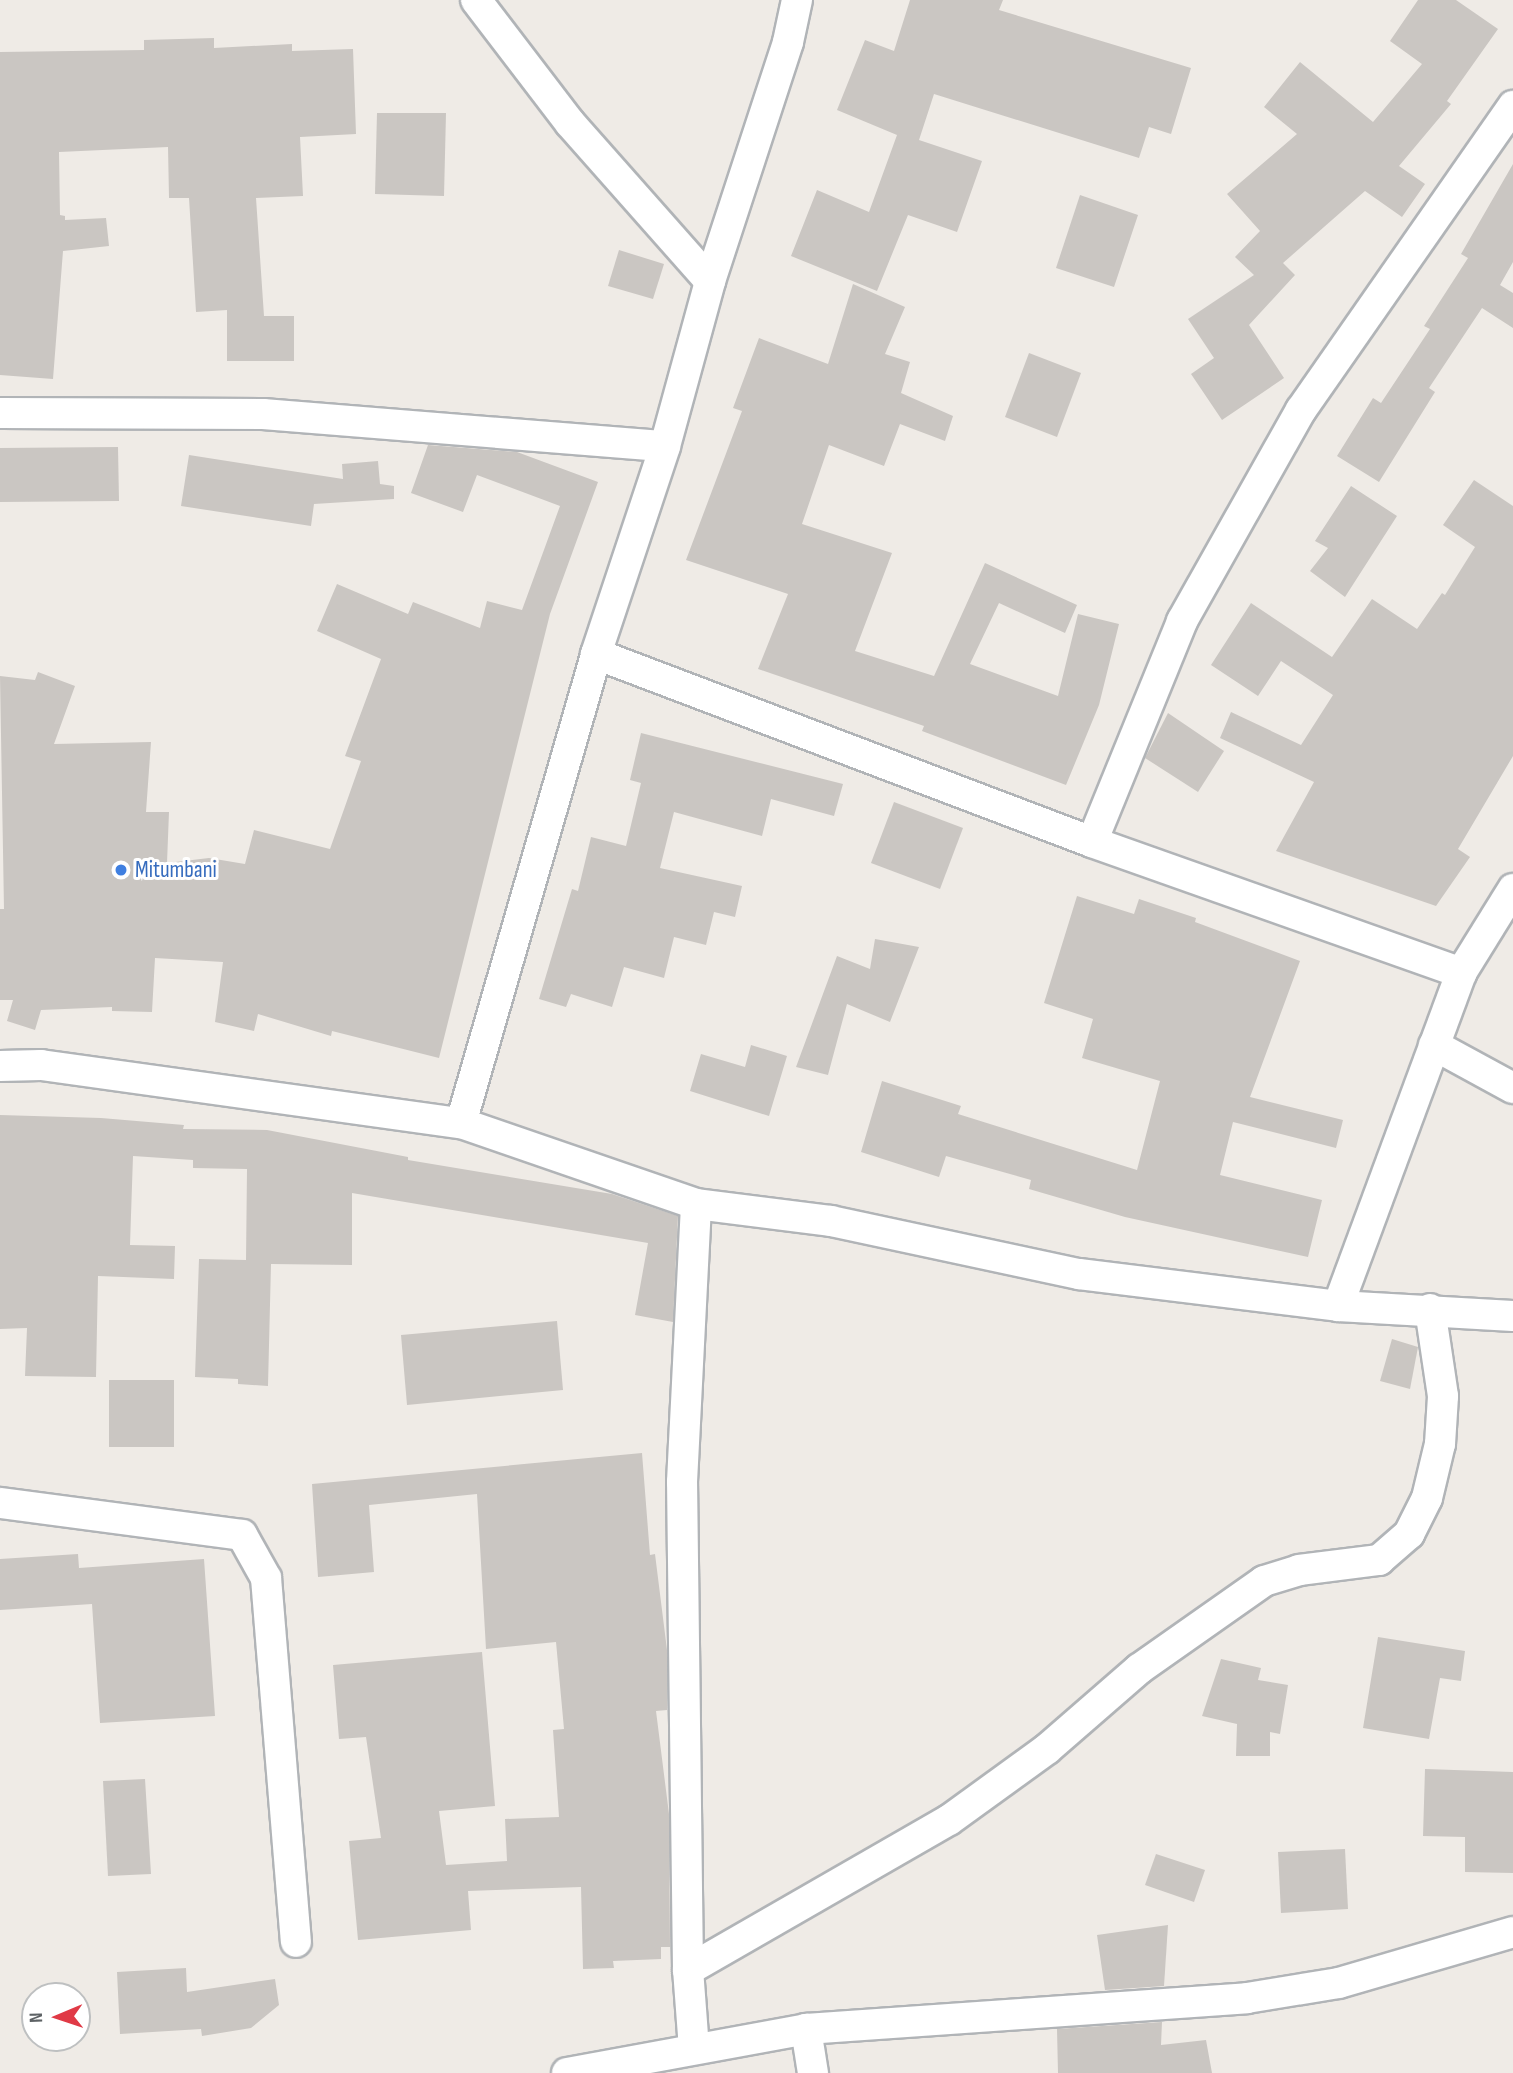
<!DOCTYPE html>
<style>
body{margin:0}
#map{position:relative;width:1513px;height:2073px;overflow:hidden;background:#efebe6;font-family:"Sofia Sans Condensed",sans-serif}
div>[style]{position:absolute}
.building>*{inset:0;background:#cac6c2}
.roads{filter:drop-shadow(2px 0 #b1b4b7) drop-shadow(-2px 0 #b1b4b7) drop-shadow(0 2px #b1b4b7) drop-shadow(0 -2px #b1b4b7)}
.street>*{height:30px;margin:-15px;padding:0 15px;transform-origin:15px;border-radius:15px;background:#fff}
.dots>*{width:19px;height:19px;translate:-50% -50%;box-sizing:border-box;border:4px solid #fff;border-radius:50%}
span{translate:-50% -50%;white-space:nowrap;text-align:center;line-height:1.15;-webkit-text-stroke:6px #fff;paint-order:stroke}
.shop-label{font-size:23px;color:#366cbe}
.left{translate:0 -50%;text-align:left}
.north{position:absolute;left:21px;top:1982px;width:70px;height:70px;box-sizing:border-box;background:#fff;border:2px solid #bec0c1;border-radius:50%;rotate:268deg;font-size:19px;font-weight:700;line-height:28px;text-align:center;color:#5d6265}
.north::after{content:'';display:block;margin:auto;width:24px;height:32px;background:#e03a46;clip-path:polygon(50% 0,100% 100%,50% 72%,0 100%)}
</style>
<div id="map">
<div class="building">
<i style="clip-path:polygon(910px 0,1003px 0,999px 10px,1191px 68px,1171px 134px,1149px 127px,1139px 158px,934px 94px,919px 140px,982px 161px,957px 232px,908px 215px,877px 291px,791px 256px,817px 190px,869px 212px,897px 135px,837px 110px,865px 40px,894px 51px)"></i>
<i style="clip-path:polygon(1418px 0,1456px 0,1498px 29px,1447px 101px,1451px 104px,1399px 166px,1425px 184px,1402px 217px,1365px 191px,1283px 263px,1295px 275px,1249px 325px,1284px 378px,1222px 420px,1191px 374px,1214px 358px,1188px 319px,1254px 275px,1235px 257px,1260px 231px,1227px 194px,1297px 134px,1264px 107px,1300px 62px,1373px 122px,1422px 64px,1390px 41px)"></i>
<i style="clip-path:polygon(214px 38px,214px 48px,292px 44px,292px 51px,353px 49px,356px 134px,300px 137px,303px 196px,256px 198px,264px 316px,294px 316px,294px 361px,227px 361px,227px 310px,196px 312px,189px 198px,169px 198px,168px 147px,59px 152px,60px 215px,65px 216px,65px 220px,106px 218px,109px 246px,63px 251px,53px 379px,0 375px,0 52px,144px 50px,144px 40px)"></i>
<i style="clip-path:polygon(377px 113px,446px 113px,444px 196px,375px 194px)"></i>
<i style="clip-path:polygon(1513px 164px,1513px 262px,1500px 285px,1513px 293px,1513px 328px,1482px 308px,1429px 388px,1435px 392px,1379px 482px,1337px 456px,1373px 398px,1381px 403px,1430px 329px,1424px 326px,1468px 258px,1461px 254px)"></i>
<i style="clip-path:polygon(1080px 195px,1138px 215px,1114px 287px,1056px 268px)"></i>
<i style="clip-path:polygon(619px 250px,664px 264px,653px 299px,608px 286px)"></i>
<i style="clip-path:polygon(853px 284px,905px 307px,885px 354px,910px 362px,901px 393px,953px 416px,945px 441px,900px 424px,884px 466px,829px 445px,802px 524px,892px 553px,855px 651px,934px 676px,985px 563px,1077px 605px,1065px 633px,999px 603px,970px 664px,1058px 696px,1078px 614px,1119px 624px,1099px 705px,1066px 785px,922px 731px,924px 726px,758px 669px,788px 594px,686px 560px,742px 411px,733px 408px,759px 338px,828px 364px)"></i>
<i style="clip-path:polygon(1029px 353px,1081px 373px,1057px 437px,1005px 417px)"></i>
<i style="clip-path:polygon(428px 445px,517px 452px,598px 482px,550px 614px,439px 1058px,332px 1031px,331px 1036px,258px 1014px,254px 1031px,215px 1022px,223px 962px,155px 958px,152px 1012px,112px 1011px,112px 1007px,41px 1010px,35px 1030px,7px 1021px,13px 1000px,0 1000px,0 909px,4px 909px,0 676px,35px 680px,38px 672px,75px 686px,54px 744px,151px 742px,146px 812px,169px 812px,167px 863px,209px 858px,245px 864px,254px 830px,330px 849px,361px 761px,345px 756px,381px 659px,317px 631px,337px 584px,408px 614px,413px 602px,480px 628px,487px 601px,522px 610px,560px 506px,477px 475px,463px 512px,411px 493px)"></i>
<i style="clip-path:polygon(118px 447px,119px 501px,0 502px,0 448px)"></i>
<i style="clip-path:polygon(189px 455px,343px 479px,342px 464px,378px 461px,380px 484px,394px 486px,394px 499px,314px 504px,311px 526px,181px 506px)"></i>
<i style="clip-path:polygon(1474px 480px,1513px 506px,1513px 756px,1458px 849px,1470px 857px,1436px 906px,1276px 851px,1314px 782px,1220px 738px,1231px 712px,1301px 745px,1333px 695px,1281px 661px,1258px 696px,1211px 665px,1251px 603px,1332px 657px,1372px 599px,1417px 629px,1442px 593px,1445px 595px,1475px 547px,1443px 525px)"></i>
<i style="clip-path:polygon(1351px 486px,1397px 516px,1345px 597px,1310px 571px,1328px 548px,1315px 541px)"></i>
<i style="clip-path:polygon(1168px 713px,1224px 751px,1198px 792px,1145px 758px)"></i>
<i style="clip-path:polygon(641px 733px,843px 784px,834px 816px,771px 799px,762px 836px,674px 812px,660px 868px,742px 886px,735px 917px,714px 912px,706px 945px,674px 937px,664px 978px,624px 967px,612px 1007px,571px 994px,566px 1007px,539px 999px,572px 889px,578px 891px,591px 837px,626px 846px,641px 783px,630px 780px)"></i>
<i style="clip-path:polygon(894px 802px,963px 828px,940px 889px,871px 863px)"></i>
<i style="clip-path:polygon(1077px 896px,1134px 914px,1139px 899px,1196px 918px,1195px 922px,1300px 961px,1250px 1097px,1343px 1120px,1336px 1148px,1233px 1122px,1220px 1175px,1322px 1200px,1308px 1257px,1125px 1217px,1029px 1189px,1031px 1180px,946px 1156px,939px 1177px,861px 1152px,882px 1081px,961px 1106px,958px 1114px,1137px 1170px,1160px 1081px,1082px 1058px,1093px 1019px,1044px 1003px)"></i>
<i style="clip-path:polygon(875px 939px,919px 947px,890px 1022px,847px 1004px,828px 1075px,796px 1067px,837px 956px,870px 969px)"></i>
<i style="clip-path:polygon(751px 1045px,787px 1056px,769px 1116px,690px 1091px,701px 1054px,745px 1067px)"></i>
<i style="clip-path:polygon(0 1115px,101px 1118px,184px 1125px,183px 1129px,267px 1130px,408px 1157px,408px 1160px,612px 1194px,678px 1216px,673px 1322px,635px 1315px,648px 1243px,352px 1193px,352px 1265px,271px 1264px,268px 1386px,238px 1384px,238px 1379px,195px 1377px,199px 1259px,246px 1260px,247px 1169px,193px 1168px,193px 1160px,133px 1156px,130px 1245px,175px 1246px,174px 1279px,98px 1276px,96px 1377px,25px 1376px,27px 1328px,0 1329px)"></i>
<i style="clip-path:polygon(557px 1321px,563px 1390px,407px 1405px,401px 1335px)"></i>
<i style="clip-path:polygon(1392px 1339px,1418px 1347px,1410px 1389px,1380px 1381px)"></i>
<i style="clip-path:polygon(109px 1380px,174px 1380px,174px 1447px,109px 1447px)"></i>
<i style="clip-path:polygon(642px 1453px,650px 1555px,655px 1554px,667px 1650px,667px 1710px,656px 1711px,669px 1814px,670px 1947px,661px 1947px,661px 1959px,613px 1961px,614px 1968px,583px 1969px,581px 1887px,468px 1891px,471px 1930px,358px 1940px,349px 1841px,381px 1838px,366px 1737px,339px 1739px,333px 1665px,482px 1652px,495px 1806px,439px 1811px,446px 1865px,507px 1861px,505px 1819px,559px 1817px,553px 1730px,564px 1729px,556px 1642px,486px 1649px,477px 1494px,369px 1505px,374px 1572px,318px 1577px,312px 1484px)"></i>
<i style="clip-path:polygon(78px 1554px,79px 1568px,204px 1559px,215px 1716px,100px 1723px,92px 1604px,0 1610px,0 1559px)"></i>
<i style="clip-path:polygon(1378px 1637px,1465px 1651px,1461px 1681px,1440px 1678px,1429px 1739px,1363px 1728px)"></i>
<i style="clip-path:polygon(1221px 1659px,1261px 1668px,1258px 1680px,1288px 1685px,1280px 1734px,1270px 1732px,1270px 1756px,1236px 1756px,1237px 1724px,1202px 1716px)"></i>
<i style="clip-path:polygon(1425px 1769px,1513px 1772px,1513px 1873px,1465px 1872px,1465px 1837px,1423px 1836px)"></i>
<i style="clip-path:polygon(145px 1779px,151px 1874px,108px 1876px,103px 1781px)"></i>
<i style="clip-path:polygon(1345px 1849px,1348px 1909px,1281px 1913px,1278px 1852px)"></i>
<i style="clip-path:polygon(1156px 1854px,1205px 1870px,1194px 1902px,1145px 1885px)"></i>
<i style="clip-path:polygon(1168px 1925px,1164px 1986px,1105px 1990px,1097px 1935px)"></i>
<i style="clip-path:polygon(186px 1968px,187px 1992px,275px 1979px,279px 2005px,251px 2028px,202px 2036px,201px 2029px,120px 2034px,117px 1972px)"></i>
<i style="clip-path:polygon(1162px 2022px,1161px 2045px,1206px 2040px,1212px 2073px,1058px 2073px,1057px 2029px)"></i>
</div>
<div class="roads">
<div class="street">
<i style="left:476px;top:0;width:155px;rotate:52.6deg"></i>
<i style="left:570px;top:123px;width:211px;rotate:48.5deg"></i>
<i style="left:0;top:413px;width:263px;rotate:0.2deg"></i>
<i style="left:263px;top:414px;width:403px;rotate:4.6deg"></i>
<i style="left:596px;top:654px;width:530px;rotate:20.76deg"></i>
<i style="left:1092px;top:842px;width:392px;rotate:19.5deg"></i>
<i style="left:1092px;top:842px;width:239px;rotate:-67.8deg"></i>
<i style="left:1182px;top:621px;width:242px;rotate:-60.6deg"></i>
<i style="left:1301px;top:410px;width:371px;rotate:-55.1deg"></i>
<i style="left:1434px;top:1045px;width:90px;rotate:28.6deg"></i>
<i style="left:0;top:1066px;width:41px;rotate:-1.4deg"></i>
<i style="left:41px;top:1065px;width:424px;rotate:7.9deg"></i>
<i style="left:461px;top:1123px;width:249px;rotate:19deg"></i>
<i style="left:696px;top:1204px;width:136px;rotate:7.2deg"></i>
<i style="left:831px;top:1221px;width:254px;rotate:12.1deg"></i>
<i style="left:1079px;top:1274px;width:261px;rotate:7deg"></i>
<i style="left:1338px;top:1306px;width:175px;rotate:3.3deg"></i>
<i style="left:461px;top:1123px;width:488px;rotate:-73.9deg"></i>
<i style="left:596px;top:654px;width:219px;rotate:-71.6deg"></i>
<i style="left:665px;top:446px;width:171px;rotate:-74.7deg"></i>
<i style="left:710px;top:281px;width:251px;rotate:-71.9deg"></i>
<i style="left:788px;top:42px;width:43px;rotate:-77.9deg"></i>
<i style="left:1338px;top:1306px;width:355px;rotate:-69.7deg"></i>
<i style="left:1461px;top:973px;width:99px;rotate:-58.2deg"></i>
<i style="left:0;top:1503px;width:244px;rotate:7.5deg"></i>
<i style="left:242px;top:1535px;width:49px;rotate:60.8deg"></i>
<i style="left:266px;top:1578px;width:365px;rotate:85.3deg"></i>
<i style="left:688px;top:1970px;width:301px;rotate:-29.9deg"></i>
<i style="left:949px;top:1820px;width:121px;rotate:-35.9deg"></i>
<i style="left:1047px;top:1749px;width:122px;rotate:-41deg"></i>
<i style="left:1139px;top:1669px;width:153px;rotate:-35.1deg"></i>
<i style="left:1264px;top:1581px;width:37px;rotate:-17deg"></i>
<i style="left:1299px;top:1570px;width:81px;rotate:-7.1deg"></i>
<i style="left:1379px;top:1560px;width:40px;rotate:-41deg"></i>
<i style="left:1409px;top:1534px;width:40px;rotate:-63.4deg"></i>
<i style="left:1427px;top:1498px;width:56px;rotate:-76.5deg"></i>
<i style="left:1440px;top:1444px;width:48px;rotate:-86.4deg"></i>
<i style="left:1443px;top:1396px;width:88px;rotate:-98.5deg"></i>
<i style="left:806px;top:2029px;width:45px;rotate:81deg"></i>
<i style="left:694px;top:2049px;width:79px;rotate:-94.3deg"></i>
<i style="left:688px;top:1970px;width:488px;rotate:-90.7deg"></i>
<i style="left:682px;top:1482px;width:278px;rotate:-87.1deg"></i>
<i style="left:567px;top:2073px;width:243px;rotate:-10.4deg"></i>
<i style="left:806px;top:2029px;width:442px;rotate:-4deg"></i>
<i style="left:1247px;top:1998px;width:93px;rotate:-9.3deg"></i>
<i style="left:1339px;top:1983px;width:181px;rotate:-16.3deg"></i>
</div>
</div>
<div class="dots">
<i style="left:121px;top:870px;background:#3f7fe0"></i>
</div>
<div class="shop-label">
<span class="left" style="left:135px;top:870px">Mitumbani</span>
</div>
<div class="north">N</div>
</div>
